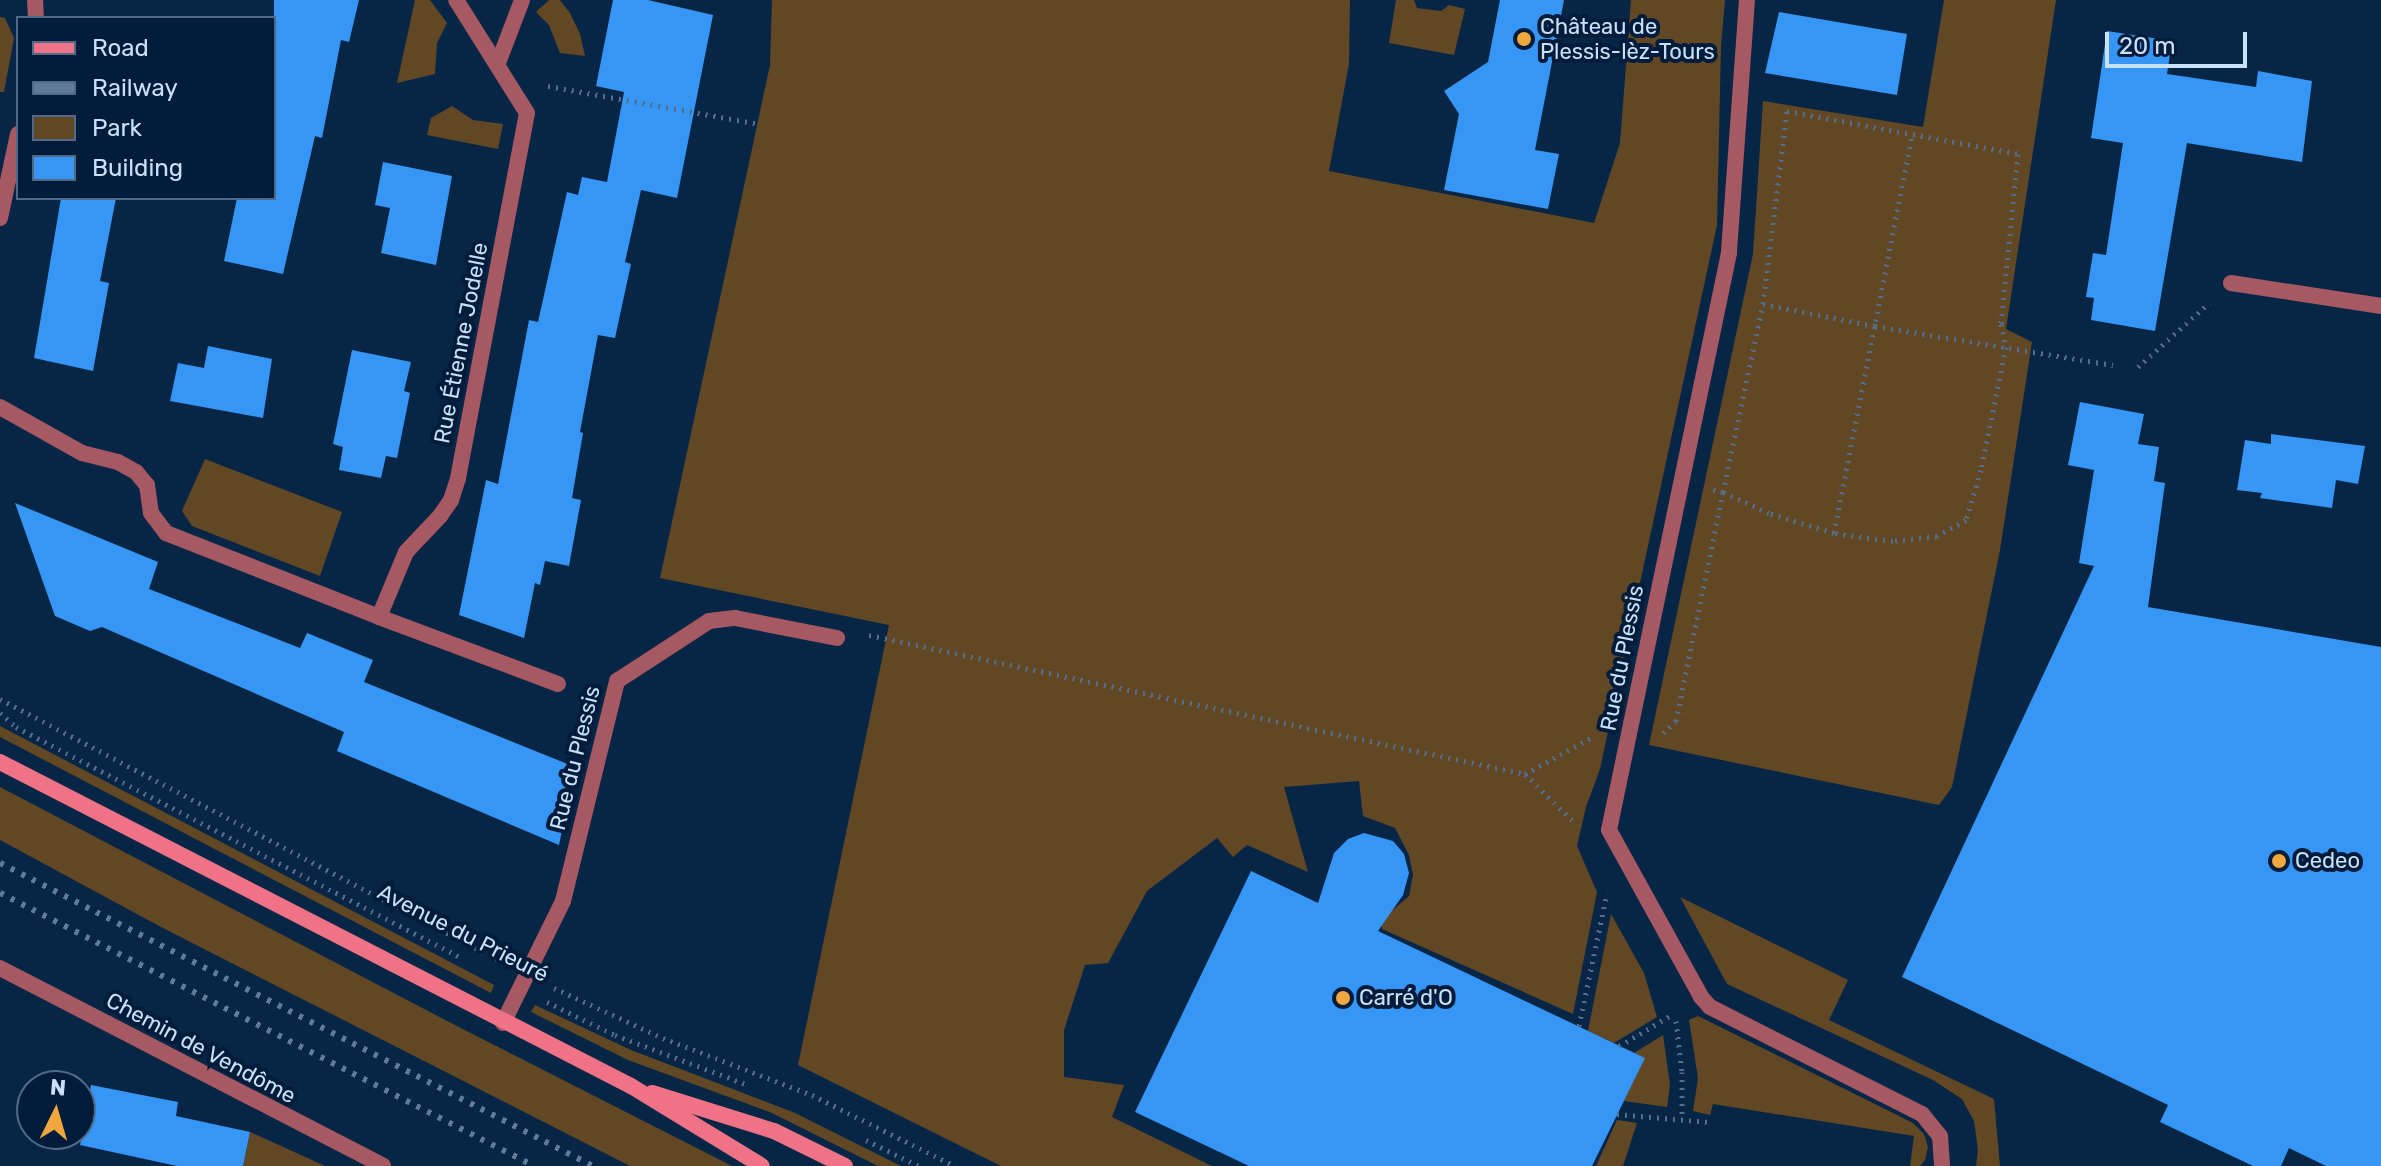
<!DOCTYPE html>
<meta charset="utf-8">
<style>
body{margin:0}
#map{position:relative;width:2381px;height:1166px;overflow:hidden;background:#072645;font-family:Rubik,sans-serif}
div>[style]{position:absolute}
.green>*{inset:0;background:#624725}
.building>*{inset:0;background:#3696f6}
.path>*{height:5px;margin-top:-2.5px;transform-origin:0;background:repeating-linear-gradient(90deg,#526e8a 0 2px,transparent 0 8px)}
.street>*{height:16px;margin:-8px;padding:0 8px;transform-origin:8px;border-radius:8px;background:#a65863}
.secondary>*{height:16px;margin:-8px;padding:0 8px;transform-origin:8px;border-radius:8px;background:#ef7286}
.rail>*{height:6px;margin-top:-3px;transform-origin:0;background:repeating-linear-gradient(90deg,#607b98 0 4px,transparent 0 12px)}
.dots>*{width:22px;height:22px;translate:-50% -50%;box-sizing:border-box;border:4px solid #001c3a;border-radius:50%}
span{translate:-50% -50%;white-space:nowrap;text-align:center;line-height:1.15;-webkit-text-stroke:8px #001c3a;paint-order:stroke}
.poi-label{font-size:22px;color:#c9e0f9}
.left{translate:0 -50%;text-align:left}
.street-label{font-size:22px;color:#c9e0f9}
.legend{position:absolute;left:16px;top:16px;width:260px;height:184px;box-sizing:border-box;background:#001c3a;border:2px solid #506a86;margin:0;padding:10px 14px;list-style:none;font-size:24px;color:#c9e0f9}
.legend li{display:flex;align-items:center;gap:16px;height:40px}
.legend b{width:40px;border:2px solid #506a86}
.north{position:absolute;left:16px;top:1070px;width:80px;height:80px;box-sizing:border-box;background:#001c3a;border:2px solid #506a86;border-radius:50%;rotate:5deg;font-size:22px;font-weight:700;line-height:32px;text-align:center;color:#c9e0f9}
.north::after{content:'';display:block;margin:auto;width:28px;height:36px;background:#f0a73e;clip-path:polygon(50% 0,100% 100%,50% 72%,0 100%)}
.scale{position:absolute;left:2105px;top:32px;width:142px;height:36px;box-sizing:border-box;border:4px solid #c9e0f9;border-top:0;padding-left:10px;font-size:24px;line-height:28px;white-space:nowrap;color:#c9e0f9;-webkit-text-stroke:6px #001c3a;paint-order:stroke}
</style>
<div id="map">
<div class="green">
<i style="clip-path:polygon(415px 0,430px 0,447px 23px,437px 43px,435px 74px,397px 83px)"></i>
<i style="clip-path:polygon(549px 0,560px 0,570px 13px,580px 34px,585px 56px,560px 53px,549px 25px,536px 12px)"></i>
<i style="clip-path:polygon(772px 0,1350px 0,1349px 64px,1329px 171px,1594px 223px,1620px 143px,1631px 0,1725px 0,1721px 46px,1717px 225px,1600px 769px,1586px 807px,1577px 846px,1597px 892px,1573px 1014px,1382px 929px,1381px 920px,1409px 896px,1413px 875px,1409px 855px,1395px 828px,1363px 816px,1359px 781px,1284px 787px,1308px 872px,1247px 845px,1233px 857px,1217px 838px,1147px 891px,1108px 963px,1085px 965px,1064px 1030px,1064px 1077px,1124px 1085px,1112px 1117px,1212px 1166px,1001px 1166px,798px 1065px,889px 625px,660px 578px,770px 65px)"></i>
<i style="clip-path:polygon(1396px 0,1414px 0,1417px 8px,1441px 11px,1449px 5px,1465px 9px,1454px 55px,1389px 43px)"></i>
<i style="clip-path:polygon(1944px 0,2056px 0,2006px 329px,2032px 342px,2000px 550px,1952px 787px,1939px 805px,1649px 745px,1753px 254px,1763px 101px,1923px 127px)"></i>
<i style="clip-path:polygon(0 17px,5px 18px,14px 38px,4px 92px,0 92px)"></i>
<i style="clip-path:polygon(452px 106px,473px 120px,503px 124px,498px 149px,427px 135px,431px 118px)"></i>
<i style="clip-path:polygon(205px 459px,342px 512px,320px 576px,192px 526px,182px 511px)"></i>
<i style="clip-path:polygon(0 726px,494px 985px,491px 993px,0 737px)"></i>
<i style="clip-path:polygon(0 787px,451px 1023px,732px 1166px,630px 1166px,161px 927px,0 840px)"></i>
<i style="clip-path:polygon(1680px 897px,1848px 980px,1829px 1020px,1994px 1099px,2000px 1166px,1976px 1166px,1978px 1150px,1974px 1121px,1962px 1099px,1933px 1080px,1727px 984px)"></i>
<i style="clip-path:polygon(1611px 914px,1644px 973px,1657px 1017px,1614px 1043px,1588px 1031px)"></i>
<i style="clip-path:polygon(535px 1005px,631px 1050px,795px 1113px,901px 1166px,878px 1166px,772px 1113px,628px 1060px,531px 1012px)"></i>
<i style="clip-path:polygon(1698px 1016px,1913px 1123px,1924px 1134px,1928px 1147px,1925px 1160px,1920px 1166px,1910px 1166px,1914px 1136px,1713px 1104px,1710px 1115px,1693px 1111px,1698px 1078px,1689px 1020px)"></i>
<i style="clip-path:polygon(1663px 1035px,1670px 1085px,1667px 1107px,1624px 1101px,1644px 1058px,1634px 1053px)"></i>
<i style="clip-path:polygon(1617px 1120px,1637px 1123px,1623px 1166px,1596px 1166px)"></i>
<i style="clip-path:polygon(250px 1132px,325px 1166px,243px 1166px)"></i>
</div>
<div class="building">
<i style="clip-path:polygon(274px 0,359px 0,349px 42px,341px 40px,322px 138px,315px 136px,283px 274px,224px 261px,237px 198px,274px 198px)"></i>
<i style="clip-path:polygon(613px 0,648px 0,713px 15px,677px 198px,641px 190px,625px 262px,631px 264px,615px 338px,598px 335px,580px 432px,583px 433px,572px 498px,581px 500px,569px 566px,545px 561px,540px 585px,535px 583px,524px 638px,459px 615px,486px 480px,498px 484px,529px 320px,538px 322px,567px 192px,578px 195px,582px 177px,607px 182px,624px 92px,596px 86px)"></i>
<i style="clip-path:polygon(1500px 0,1564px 0,1535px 150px,1559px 154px,1548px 209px,1444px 190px,1459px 114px,1444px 91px,1488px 62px)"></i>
<i style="clip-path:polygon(1779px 12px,1907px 34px,1897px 95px,1765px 73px)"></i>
<i style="clip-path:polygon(2107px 31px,2172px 41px,2167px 74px,2256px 87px,2258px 71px,2312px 81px,2302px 162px,2187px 143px,2155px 331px,2091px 320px,2094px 298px,2086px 297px,2093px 253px,2106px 255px,2123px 143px,2091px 138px)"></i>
<i style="clip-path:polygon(383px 162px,452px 176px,436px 265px,381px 253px,390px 208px,375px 205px)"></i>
<i style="clip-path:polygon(61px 198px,116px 198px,100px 281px,109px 283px,93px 371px,34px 358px)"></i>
<i style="clip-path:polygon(208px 346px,272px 359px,263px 418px,170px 401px,178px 363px,204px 368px)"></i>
<i style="clip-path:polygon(352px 350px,411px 362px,404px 391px,410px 393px,397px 458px,386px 456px,381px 478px,339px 470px,343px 447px,333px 444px)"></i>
<i style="clip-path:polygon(2080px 402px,2144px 414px,2138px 444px,2159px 447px,2154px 481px,2165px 483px,2148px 607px,2381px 647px,2381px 1166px,2326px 1166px,2289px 1148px,2281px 1166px,2253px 1166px,2160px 1122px,2168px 1105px,1902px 977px,2094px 566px,2079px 563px,2094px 470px,2068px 465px)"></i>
<i style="clip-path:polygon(2271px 434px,2365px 446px,2358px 484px,2336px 480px,2332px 508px,2260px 498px,2262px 493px,2237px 490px,2245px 440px,2271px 444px)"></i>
<i style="clip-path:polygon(15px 503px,158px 562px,149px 589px,300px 648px,307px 633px,373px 660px,364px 682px,575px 767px,559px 845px,337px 751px,344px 732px,102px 627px,90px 631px,55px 616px)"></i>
<i style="clip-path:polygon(1364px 833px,1393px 841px,1404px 854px,1409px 873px,1403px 895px,1378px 931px,1645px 1058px,1592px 1166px,1249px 1166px,1135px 1112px,1251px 871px,1318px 903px,1334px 853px,1348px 839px)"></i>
<i style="clip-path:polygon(91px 1085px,178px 1102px,176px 1116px,250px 1132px,243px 1166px,177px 1166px,80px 1145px)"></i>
</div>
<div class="path">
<i style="left:548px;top:86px;width:215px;rotate:10.2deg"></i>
<i style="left:1763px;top:304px;width:114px;rotate:11.1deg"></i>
<i style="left:1875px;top:326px;width:241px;rotate:9.3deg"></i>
<i style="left:2138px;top:367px;width:96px;rotate:-42deg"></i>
<i style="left:1834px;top:533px;width:405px;rotate:-78.9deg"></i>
<i style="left:869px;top:635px;width:671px;rotate:11.96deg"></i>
<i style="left:1525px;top:774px;width:71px;rotate:44.4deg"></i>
<i style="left:0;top:699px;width:563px;rotate:27.61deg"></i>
<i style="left:0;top:713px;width:21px;rotate:41deg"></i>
<i style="left:16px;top:727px;width:500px;rotate:27.38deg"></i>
<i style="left:1663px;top:733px;width:18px;rotate:-43deg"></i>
<i style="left:1676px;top:721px;width:234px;rotate:-78.4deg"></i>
<i style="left:1723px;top:492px;width:192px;rotate:-78deg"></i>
<i style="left:1763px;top:304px;width:194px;rotate:-82.9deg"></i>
<i style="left:1787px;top:111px;width:235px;rotate:10.5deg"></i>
<i style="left:2018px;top:154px;width:171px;rotate:95.7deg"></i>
<i style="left:2001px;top:324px;width:24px;rotate:78deg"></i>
<i style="left:2006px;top:347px;width:126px;rotate:101.5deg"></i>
<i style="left:1981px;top:470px;width:52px;rotate:106.7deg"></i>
<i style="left:1966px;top:520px;width:33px;rotate:151deg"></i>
<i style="left:1937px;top:536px;width:44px;rotate:173.5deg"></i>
<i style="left:1893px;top:541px;width:60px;rotate:-172.3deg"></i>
<i style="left:1834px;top:533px;width:68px;rotate:-162.9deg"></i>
<i style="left:1769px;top:513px;width:51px;rotate:-155.5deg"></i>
<i style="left:1723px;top:492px;width:12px;rotate:-166deg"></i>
<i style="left:1525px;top:774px;width:79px;rotate:-28.8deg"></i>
<i style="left:554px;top:988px;width:120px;rotate:24.6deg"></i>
<i style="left:663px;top:1038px;width:160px;rotate:20.9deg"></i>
<i style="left:812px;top:1095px;width:160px;rotate:26.4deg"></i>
<i style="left:547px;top:1002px;width:76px;rotate:25.9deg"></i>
<i style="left:615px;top:1035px;width:142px;rotate:20.6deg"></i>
<i style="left:1676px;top:1021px;width:51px;rotate:83.3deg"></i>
<i style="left:1682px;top:1072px;width:46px;rotate:90deg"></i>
<i style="left:1579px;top:1026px;width:136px;rotate:-78.1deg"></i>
<i style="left:1619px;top:1046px;width:63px;rotate:-30.7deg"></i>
<i style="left:1617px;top:1114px;width:92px;rotate:5deg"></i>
<i style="left:866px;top:1140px;width:59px;rotate:26.1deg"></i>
</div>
<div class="street">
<i style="left:35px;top:0;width:18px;rotate:87deg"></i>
<i style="left:1747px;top:0;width:254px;rotate:94.1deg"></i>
<i style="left:1729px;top:253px;width:589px;rotate:101.75deg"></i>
<i style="left:1609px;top:830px;width:191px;rotate:61.1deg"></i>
<i style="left:1701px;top:997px;width:13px;rotate:48deg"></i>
<i style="left:1710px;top:1007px;width:237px;rotate:26.8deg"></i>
<i style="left:1922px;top:1114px;width:28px;rotate:51deg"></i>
<i style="left:1940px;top:1136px;width:30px;rotate:86deg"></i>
<i style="left:498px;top:63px;width:67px;rotate:-69.1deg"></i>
<i style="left:0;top:218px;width:86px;rotate:-77.9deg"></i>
<i style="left:2231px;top:283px;width:152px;rotate:8.7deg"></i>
<i style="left:0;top:407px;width:94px;rotate:29.3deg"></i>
<i style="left:82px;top:453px;width:37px;rotate:14deg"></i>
<i style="left:118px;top:462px;width:21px;rotate:29deg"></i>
<i style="left:136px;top:472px;width:17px;rotate:50deg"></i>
<i style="left:147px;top:485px;width:28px;rotate:82deg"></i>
<i style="left:151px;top:513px;width:25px;rotate:53deg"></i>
<i style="left:166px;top:533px;width:229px;rotate:21.5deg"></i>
<i style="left:379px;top:617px;width:70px;rotate:-67.4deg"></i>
<i style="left:406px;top:552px;width:50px;rotate:-46.6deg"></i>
<i style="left:440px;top:516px;width:19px;rotate:-55deg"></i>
<i style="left:451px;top:500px;width:23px;rotate:-72deg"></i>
<i style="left:458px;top:478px;width:371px;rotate:-79.3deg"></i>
<i style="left:527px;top:113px;width:133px;rotate:-122.1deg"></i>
<i style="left:379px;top:617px;width:191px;rotate:20.5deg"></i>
<i style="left:0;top:968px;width:431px;rotate:27.3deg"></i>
<i style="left:503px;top:1023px;width:136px;rotate:-63.8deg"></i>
<i style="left:563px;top:901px;width:227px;rotate:-76.2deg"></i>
<i style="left:617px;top:681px;width:110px;rotate:-33.1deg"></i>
<i style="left:709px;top:621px;width:26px;rotate:-7deg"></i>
<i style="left:735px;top:618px;width:104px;rotate:11.1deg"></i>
</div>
<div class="secondary">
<i style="left:0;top:762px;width:709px;rotate:27.18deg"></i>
<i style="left:631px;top:1086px;width:153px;rotate:31.4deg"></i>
<i style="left:652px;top:1093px;width:128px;rotate:17.3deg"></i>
<i style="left:774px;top:1131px;width:79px;rotate:26.2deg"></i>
</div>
<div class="rail">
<i style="left:0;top:863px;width:666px;rotate:27.07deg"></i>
<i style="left:0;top:893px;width:600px;rotate:27.08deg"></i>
</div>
<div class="dots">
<i style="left:1524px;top:39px;background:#f0a73e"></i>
<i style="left:2279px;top:861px;background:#f0a73e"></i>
<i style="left:1343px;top:998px;background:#f0a73e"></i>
</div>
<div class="poi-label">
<span class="left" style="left:1540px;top:39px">Château de<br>Plessis-lèz-Tours</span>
<span class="left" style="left:2295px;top:861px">Cedeo</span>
<span class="left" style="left:1359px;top:998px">Carré d'O</span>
</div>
<div class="street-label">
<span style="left:461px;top:343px;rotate:-79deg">Rue Étienne Jodelle</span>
<span style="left:1622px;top:658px;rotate:-79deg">Rue du Plessis</span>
<span style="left:575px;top:758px;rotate:-76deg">Rue du Plessis</span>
<span style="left:463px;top:933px;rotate:27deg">Avenue du Prieuré</span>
<span style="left:201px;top:1048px;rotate:28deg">Chemin de Vendôme</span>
</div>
<ul class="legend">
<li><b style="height:10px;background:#ef7286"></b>Road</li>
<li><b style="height:10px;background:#607b98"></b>Railway</li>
<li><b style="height:22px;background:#624725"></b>Park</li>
<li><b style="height:22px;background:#3696f6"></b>Building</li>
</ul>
<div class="north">N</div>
<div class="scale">20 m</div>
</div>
